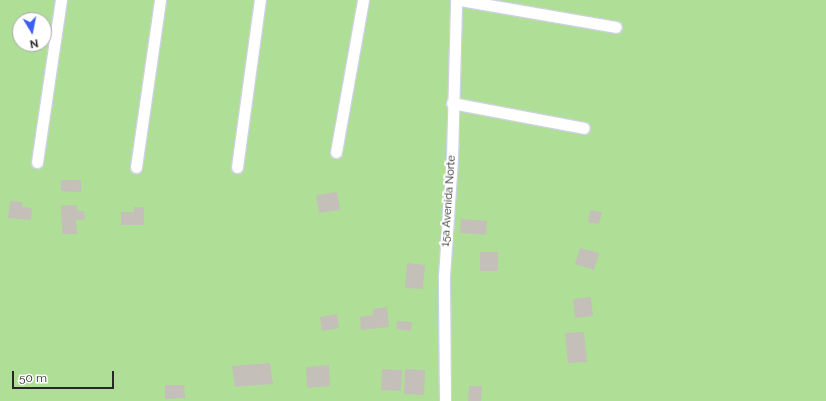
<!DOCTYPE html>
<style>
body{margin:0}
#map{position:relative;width:826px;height:401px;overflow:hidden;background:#e9e2d8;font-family:Raleway,sans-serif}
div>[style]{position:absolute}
.green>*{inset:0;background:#afdf96}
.building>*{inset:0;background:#c4bfb8}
.roads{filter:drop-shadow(1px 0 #ced1e0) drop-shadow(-1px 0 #ced1e0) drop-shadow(0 1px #ced1e0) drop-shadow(0 -1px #ced1e0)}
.street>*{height:11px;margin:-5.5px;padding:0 5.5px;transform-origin:5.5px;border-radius:5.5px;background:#fff}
span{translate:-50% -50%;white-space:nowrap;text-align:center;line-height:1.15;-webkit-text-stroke:4px #fff;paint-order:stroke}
.street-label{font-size:11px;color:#272727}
.north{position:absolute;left:12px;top:12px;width:40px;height:40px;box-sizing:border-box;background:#fff;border:1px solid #a9a9a9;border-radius:50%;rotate:170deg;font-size:11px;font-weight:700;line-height:16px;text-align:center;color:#272727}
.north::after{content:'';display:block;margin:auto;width:14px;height:18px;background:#3c5ff3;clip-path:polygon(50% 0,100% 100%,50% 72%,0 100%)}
.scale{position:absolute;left:12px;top:371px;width:102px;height:18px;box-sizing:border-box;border:2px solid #272727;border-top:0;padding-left:5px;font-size:12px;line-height:14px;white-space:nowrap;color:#272727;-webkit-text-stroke:3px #fff;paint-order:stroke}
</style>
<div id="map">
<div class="green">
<i style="clip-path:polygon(evenodd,0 0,826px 0,826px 401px,0 401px,0 0,20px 20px,44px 20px,44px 44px,20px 44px,20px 20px)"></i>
</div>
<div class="building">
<i style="clip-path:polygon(61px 180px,81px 180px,81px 192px,61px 191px)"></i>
<i style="clip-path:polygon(337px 192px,340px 210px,319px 213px,316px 195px)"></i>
<i style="clip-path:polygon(10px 201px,23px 202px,22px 207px,32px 208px,31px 220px,8px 218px)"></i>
<i style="clip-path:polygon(77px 205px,77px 211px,84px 211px,85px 220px,76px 220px,77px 234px,62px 234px,61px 206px)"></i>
<i style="clip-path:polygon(134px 207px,144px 207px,144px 225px,121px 225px,121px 212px,134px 212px)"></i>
<i style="clip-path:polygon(590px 210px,602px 212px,599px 224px,588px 222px)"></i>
<i style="clip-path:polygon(461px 219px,487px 221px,486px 235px,460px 233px)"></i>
<i style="clip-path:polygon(580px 248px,599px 253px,594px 270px,575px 264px)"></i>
<i style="clip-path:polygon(480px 252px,498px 252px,498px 271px,480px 271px)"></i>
<i style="clip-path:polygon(407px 263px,425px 265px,423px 289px,405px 288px)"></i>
<i style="clip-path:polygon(591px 297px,593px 316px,575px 318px,573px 299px)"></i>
<i style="clip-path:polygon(387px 307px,389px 327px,361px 330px,360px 317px,373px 315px,373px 309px)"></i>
<i style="clip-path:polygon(337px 314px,339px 328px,322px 331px,320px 317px)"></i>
<i style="clip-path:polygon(397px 321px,412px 322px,411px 331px,396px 329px)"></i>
<i style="clip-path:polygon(584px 332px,587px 362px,568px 363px,565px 333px)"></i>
<i style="clip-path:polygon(270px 363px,273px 384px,235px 387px,232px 366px)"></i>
<i style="clip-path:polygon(329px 365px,330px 386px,307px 388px,306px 367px)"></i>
<i style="clip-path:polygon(382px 369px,402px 370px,401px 391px,381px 390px)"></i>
<i style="clip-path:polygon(405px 369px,425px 370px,424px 395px,404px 394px)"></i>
<i style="clip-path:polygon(165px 385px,184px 385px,185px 398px,165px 399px)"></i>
<i style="clip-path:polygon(469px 386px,482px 386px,481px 401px,468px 401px)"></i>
</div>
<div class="roads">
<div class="street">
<i style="left:460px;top:0;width:158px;rotate:9.8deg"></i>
<i style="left:452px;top:103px;width:134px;rotate:10.7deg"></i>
<i style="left:336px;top:152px;width:154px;rotate:-79.9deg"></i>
<i style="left:37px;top:162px;width:164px;rotate:-81.6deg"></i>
<i style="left:136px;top:167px;width:169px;rotate:-81.8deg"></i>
<i style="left:237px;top:167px;width:169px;rotate:-82.2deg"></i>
<i style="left:445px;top:401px;width:125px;rotate:-90.5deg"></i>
<i style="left:444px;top:276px;width:118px;rotate:-86.1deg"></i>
<i style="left:452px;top:158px;width:158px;rotate:-88.5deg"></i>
</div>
</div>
<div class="street-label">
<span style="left:449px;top:201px;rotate:-86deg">15a Avenida Norte</span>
</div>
<div class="north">N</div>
<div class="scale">50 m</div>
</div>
